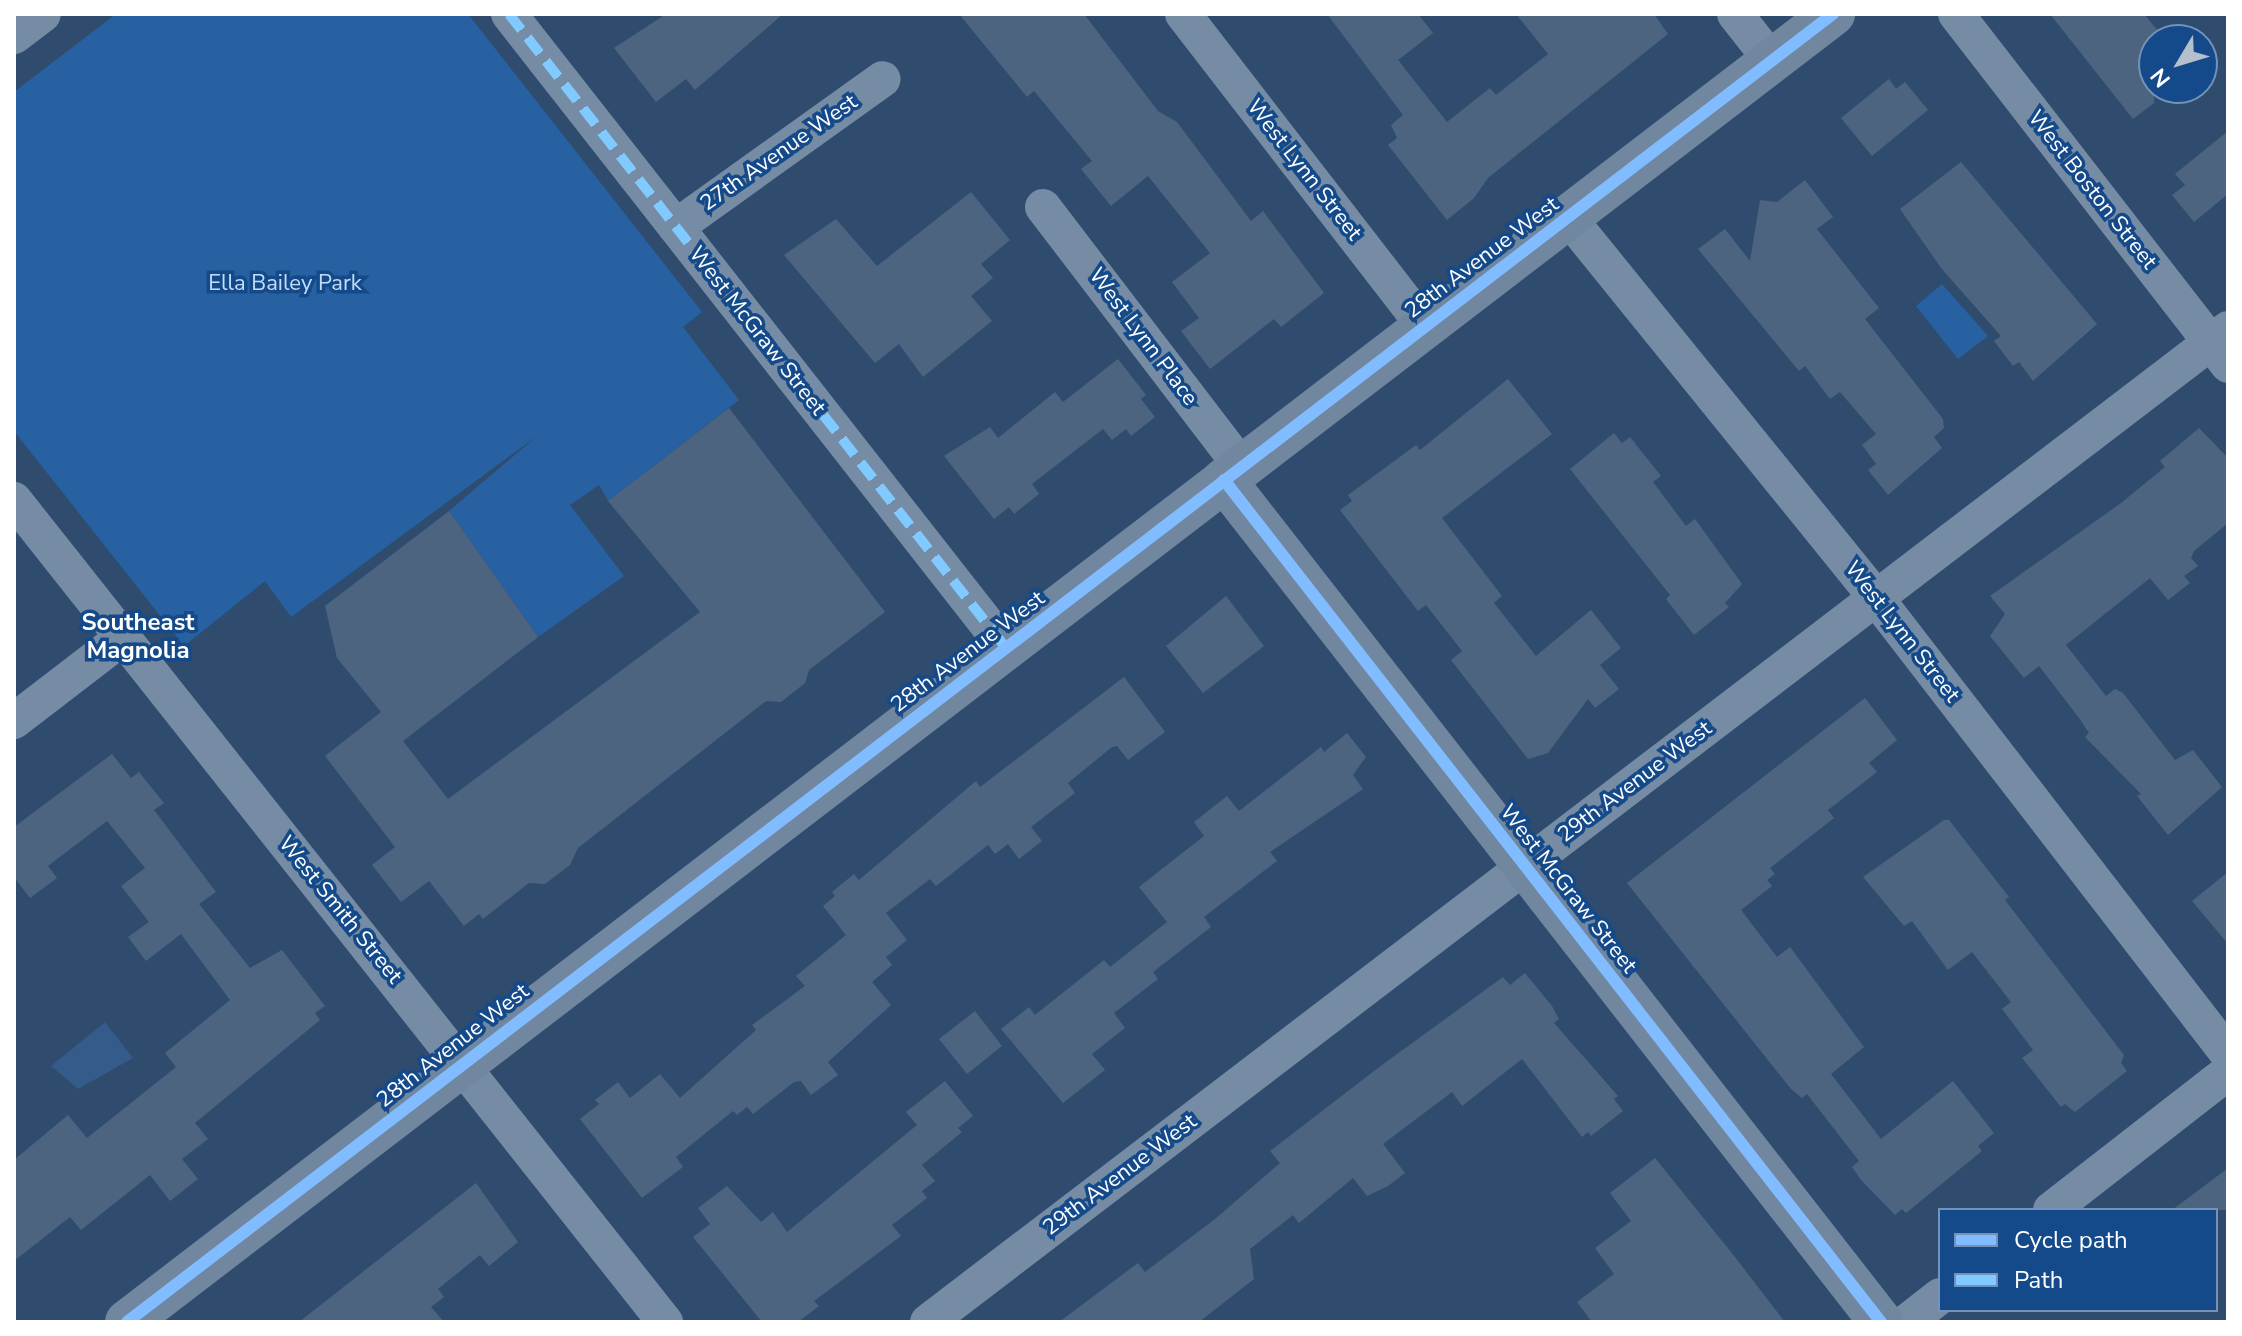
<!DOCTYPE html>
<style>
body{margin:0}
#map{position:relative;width:2242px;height:1336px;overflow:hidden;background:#2f4c6f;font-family:"Nunito Sans",sans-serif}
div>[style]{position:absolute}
.green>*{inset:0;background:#2761a1}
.water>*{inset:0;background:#345b89}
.building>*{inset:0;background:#4c6480}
.street>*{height:36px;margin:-18px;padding:0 18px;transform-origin:18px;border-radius:18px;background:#768ca4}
.secondary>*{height:44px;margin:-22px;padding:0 22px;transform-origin:22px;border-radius:22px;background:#71879f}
.quiet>*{height:10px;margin-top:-5px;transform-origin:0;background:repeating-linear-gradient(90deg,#80caff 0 20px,transparent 0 30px)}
.cycleway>*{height:12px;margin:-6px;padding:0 6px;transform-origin:6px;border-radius:6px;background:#80bcff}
span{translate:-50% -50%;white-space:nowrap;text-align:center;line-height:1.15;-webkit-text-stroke:7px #144a8a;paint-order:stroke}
.street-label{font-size:22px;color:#fff}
.park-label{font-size:22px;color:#c2ddfb}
.neighbourhood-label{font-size:24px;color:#fff;font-weight:700}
.frame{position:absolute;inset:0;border:16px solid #fff;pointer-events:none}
.legend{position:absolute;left:1938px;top:1208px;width:280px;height:104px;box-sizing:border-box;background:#144a8a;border:2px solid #7292b9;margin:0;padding:10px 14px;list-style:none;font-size:24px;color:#fff}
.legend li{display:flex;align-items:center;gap:16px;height:40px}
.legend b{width:40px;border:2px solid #7292b9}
.north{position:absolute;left:2138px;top:24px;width:80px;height:80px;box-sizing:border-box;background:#144a8a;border:2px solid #7292b9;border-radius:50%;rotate:232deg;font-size:22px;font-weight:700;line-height:32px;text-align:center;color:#fff}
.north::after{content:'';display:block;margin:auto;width:28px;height:36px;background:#b6c0cd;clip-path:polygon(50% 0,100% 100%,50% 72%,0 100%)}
</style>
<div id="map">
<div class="green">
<i style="clip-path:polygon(116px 14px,468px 14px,702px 312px,683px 327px,739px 400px,608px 501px,599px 485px,570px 505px,624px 576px,538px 637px,449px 511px,537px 436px,291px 617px,265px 581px,184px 646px,14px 431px,14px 92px)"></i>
<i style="clip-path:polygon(1942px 284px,1988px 336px,1958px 359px,1916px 306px)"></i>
</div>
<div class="water">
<i style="clip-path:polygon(105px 1022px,133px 1058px,78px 1089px,51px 1066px)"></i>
</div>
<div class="building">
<i style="clip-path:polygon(666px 14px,783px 14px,695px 90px,686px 79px,656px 102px,614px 48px)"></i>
<i style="clip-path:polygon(959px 14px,1084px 14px,1158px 111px,1177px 122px,1251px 221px,1263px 211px,1324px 293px,1281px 327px,1274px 319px,1210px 369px,1181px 331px,1199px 318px,1172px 282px,1210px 253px,1148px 176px,1111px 206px,1081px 169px,1092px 161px,1034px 91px,1027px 97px)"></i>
<i style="clip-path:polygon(1327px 14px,1418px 14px,1433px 33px,1398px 60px,1447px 122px,1490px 88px,1496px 95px,1548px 54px,1516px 14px,1654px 14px,1668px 34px,1488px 178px,1474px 198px,1447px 220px,1388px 145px,1397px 138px,1391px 125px,1403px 115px)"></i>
<i style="clip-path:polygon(2050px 14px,2144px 14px,2163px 37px,2154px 40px,2154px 103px,2133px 119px)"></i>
<i style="clip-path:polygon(1889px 79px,1896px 89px,1905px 82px,1928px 110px,1872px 156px,1841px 118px)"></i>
<i style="clip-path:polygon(2228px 131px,2228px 194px,2194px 222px,2172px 195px,2185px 185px,2175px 174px)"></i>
<i style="clip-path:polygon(1961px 162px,2097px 324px,2033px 381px,2019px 362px,2013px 366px,1994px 341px,2001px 336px,1941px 268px,1900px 209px)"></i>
<i style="clip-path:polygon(1805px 180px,1833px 217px,1817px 229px,1879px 308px,1865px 319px,1943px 419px,1944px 428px,1934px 437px,1942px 448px,1888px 495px,1868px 470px,1876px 464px,1862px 445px,1876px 434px,1840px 392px,1830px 399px,1805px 366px,1799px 371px,1698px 249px,1725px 229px,1750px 261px,1760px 200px,1777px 202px)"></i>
<i style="clip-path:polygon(971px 192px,1010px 240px,981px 264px,993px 278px,971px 296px,992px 321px,923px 377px,899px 344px,875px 363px,784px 255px,836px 219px,877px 266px)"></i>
<i style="clip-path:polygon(1118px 359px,1146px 395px,1141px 399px,1155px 417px,1131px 436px,1126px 429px,1112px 440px,1103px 429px,1032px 484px,1039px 494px,1014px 514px,1009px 507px,994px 519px,944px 456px,990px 427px,998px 438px,1055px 392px,1063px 402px)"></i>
<i style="clip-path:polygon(1508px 379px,1552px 434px,1442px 518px,1502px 596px,1494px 603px,1536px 656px,1591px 610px,1621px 648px,1600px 665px,1619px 689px,1595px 708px,1588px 699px,1548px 753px,1528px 759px,1451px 660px,1462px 651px,1426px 605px,1418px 611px,1340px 510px,1352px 501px,1348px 495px,1416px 445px,1420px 450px)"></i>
<i style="clip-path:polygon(729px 408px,885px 612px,809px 670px,805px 683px,781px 702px,766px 701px,578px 848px,570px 865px,545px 884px,529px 883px,483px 919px,479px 914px,464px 926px,429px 881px,401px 902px,372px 865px,395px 847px,325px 756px,381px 712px,337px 658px,325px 606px,449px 511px,538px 637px,403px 741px,448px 799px,700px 612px,608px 501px)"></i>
<i style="clip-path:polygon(2199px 428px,2228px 458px,2228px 523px,2194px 551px,2191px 558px,2198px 566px,2184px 576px,2190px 583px,2168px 600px,2150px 578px,2066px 645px,2106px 696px,2115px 689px,2123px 693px,2175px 760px,2193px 750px,2222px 787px,2168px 835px,2137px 796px,2141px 794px,2085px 737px,2089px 733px,2079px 718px,2039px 666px,2024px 678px,1990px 636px,2005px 614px,1990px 596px,2121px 503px,2165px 467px,2160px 461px)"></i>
<i style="clip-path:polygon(1614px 433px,1622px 443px,1630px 437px,1661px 476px,1653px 482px,1686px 526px,1695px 519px,1742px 584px,1725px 603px,1729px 607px,1694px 635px,1666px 599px,1670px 595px,1570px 469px)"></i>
<i style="clip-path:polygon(1226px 596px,1264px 646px,1203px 693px,1166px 646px)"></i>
<i style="clip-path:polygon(1124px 677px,1165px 732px,1128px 760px,1117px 746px,1112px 747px,1068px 783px,1075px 793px,1031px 827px,1042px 841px,1019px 859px,1008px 844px,995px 854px,988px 845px,936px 886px,930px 879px,886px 913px,907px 940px,886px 957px,892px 965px,872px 982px,891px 1005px,828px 1062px,838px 1075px,811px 1095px,801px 1081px,794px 1082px,753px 1114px,747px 1107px,737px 1115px,733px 1111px,676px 1157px,683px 1167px,642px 1198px,580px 1119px,599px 1104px,595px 1100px,618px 1082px,630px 1098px,660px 1074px,680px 1098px,756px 1030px,752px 1025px,805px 986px,796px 976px,846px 935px,823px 906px,835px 896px,832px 892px,854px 874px,859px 880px,976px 781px,980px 787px)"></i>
<i style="clip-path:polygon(1865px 698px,1897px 740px,1869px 763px,1877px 772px,1828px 810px,1834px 818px,1770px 868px,1775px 874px,1767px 880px,1772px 886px,1741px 910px,1777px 957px,1790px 947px,1864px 1047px,1831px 1074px,1881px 1139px,1953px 1081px,1994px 1133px,1978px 1146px,1982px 1151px,1906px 1213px,1902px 1209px,1895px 1215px,1861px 1180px,1852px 1167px,1859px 1161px,1807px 1094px,1802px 1098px,1791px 1089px,1627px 883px)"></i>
<i style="clip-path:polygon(1347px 733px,1366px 757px,1353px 775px,1363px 789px,1270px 852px,1277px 861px,1204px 917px,1211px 927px,1153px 972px,1158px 979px,1114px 1013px,1125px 1028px,1092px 1054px,1105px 1070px,1063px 1103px,1001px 1029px,1029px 1007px,1035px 1015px,1104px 960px,1110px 967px,1167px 922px,1139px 887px,1204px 836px,1194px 822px,1227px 796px,1239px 811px,1321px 747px,1324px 752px)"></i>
<i style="clip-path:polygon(112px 754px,131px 778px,139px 772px,164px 803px,154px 810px,216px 892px,199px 904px,250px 968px,282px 950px,325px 1006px,315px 1013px,320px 1020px,195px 1123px,208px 1139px,182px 1159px,198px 1179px,170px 1201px,150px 1175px,81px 1230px,70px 1217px,14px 1261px,14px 1160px,68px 1115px,87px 1138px,176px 1067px,165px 1053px,230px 1000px,181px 934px,146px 961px,128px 937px,149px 922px,121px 886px,145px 868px,107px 821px,48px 866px,57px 878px,30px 898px,14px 877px,14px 827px)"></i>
<i style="clip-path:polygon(1944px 820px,1949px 820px,2009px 897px,2005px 900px,2124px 1055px,2121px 1063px,2127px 1071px,2075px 1112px,2065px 1104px,2061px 1107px,2022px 1058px,2033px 1050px,2002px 1009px,2011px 1002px,1972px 952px,1948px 970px,1912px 921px,1904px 926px,1863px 877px)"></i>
<i style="clip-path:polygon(2228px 872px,2228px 944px,2192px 901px)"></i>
<i style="clip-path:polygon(1525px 973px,1552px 1006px,1559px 1019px,1554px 1023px,1618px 1096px,1614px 1099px,1623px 1111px,1591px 1136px,1588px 1132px,1582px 1137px,1522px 1059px,1462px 1106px,1452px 1092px,1383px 1144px,1405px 1173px,1388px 1186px,1367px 1196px,1353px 1178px,1299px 1223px,1293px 1215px,1250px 1249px,1254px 1279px,1199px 1322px,1059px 1322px,1138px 1263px,1145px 1272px,1215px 1219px,1280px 1163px,1270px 1151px,1382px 1065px,1503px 977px,1510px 985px)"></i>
<i style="clip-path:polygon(975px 1011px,1002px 1046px,967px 1074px,939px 1039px)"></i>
<i style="clip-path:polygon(945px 1081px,973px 1116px,958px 1128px,962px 1132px,922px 1165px,935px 1181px,922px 1191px,927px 1198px,892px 1225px,901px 1236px,814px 1301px,819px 1306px,798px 1322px,762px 1322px,693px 1237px,710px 1224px,698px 1208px,727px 1186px,761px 1222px,773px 1212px,787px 1232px,917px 1125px,906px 1112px)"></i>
<i style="clip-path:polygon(1655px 1158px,1731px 1252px,1785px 1322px,1592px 1322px,1577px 1302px,1614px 1274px,1595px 1248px,1631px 1221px,1610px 1193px)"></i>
<i style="clip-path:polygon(2228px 1168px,2228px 1210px,2172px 1210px)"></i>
<i style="clip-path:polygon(476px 1183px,518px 1242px,489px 1266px,480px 1255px,438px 1289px,444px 1297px,431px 1307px,444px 1322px,299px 1322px)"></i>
</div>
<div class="street">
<i style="left:509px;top:14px;width:806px;rotate:51.91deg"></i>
<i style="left:1183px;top:14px;width:396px;rotate:52.3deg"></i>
<i style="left:1735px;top:14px;width:60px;rotate:51.8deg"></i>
<i style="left:1956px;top:14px;width:444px;rotate:52.2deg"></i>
<i style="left:14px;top:36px;width:36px;rotate:-37deg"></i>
<i style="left:1043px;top:207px;width:327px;rotate:52.6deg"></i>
<i style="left:1568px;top:217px;width:490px;rotate:51deg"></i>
<i style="left:1876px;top:598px;width:576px;rotate:52.33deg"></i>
<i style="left:676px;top:227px;width:254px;rotate:-35.6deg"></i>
<i style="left:14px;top:500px;width:1049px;rotate:51.62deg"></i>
<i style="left:14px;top:721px;width:135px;rotate:-37.5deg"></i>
<i style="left:2051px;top:1210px;width:224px;rotate:-37.9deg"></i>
<i style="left:928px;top:1322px;width:1636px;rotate:-37.37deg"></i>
<i style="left:1907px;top:1322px;width:42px;rotate:-38.2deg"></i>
</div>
<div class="secondary">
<i style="left:1224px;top:480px;width:1068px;rotate:52.04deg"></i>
<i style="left:127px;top:1322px;width:2150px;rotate:-37.48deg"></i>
</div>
<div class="quiet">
<i style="left:509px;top:14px;width:806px;rotate:51.91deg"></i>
</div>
<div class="cycleway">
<i style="left:1224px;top:480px;width:1068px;rotate:52.04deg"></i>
<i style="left:127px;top:1322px;width:2150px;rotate:-37.48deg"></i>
</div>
<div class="street-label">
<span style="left:779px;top:153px;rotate:-35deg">27th Avenue West</span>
<span style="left:1304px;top:170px;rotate:52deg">West Lynn Street</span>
<span style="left:2092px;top:190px;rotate:52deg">West Boston Street</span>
<span style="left:1482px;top:258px;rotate:-37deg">28th Avenue West</span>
<span style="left:757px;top:331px;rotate:52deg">West McGraw Street</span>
<span style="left:1143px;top:337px;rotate:53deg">West Lynn Place</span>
<span style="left:1902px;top:632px;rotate:52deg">West Lynn Street</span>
<span style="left:968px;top:652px;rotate:-37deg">28th Avenue West</span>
<span style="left:1635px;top:782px;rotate:-37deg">29th Avenue West</span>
<span style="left:1568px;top:889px;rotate:52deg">West McGraw Street</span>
<span style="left:340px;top:910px;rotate:51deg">West Smith Street</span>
<span style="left:453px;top:1046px;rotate:-38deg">28th Avenue West</span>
<span style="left:1120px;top:1175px;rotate:-37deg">29th Avenue West</span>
</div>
<div class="park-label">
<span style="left:285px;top:284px">Ella Bailey Park</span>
</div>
<div class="neighbourhood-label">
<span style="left:138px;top:637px">Southeast<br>Magnolia</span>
</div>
<div class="frame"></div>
<ul class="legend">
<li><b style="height:10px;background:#80bcff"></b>Cycle path</li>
<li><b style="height:10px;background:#80caff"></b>Path</li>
</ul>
<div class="north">N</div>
</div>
